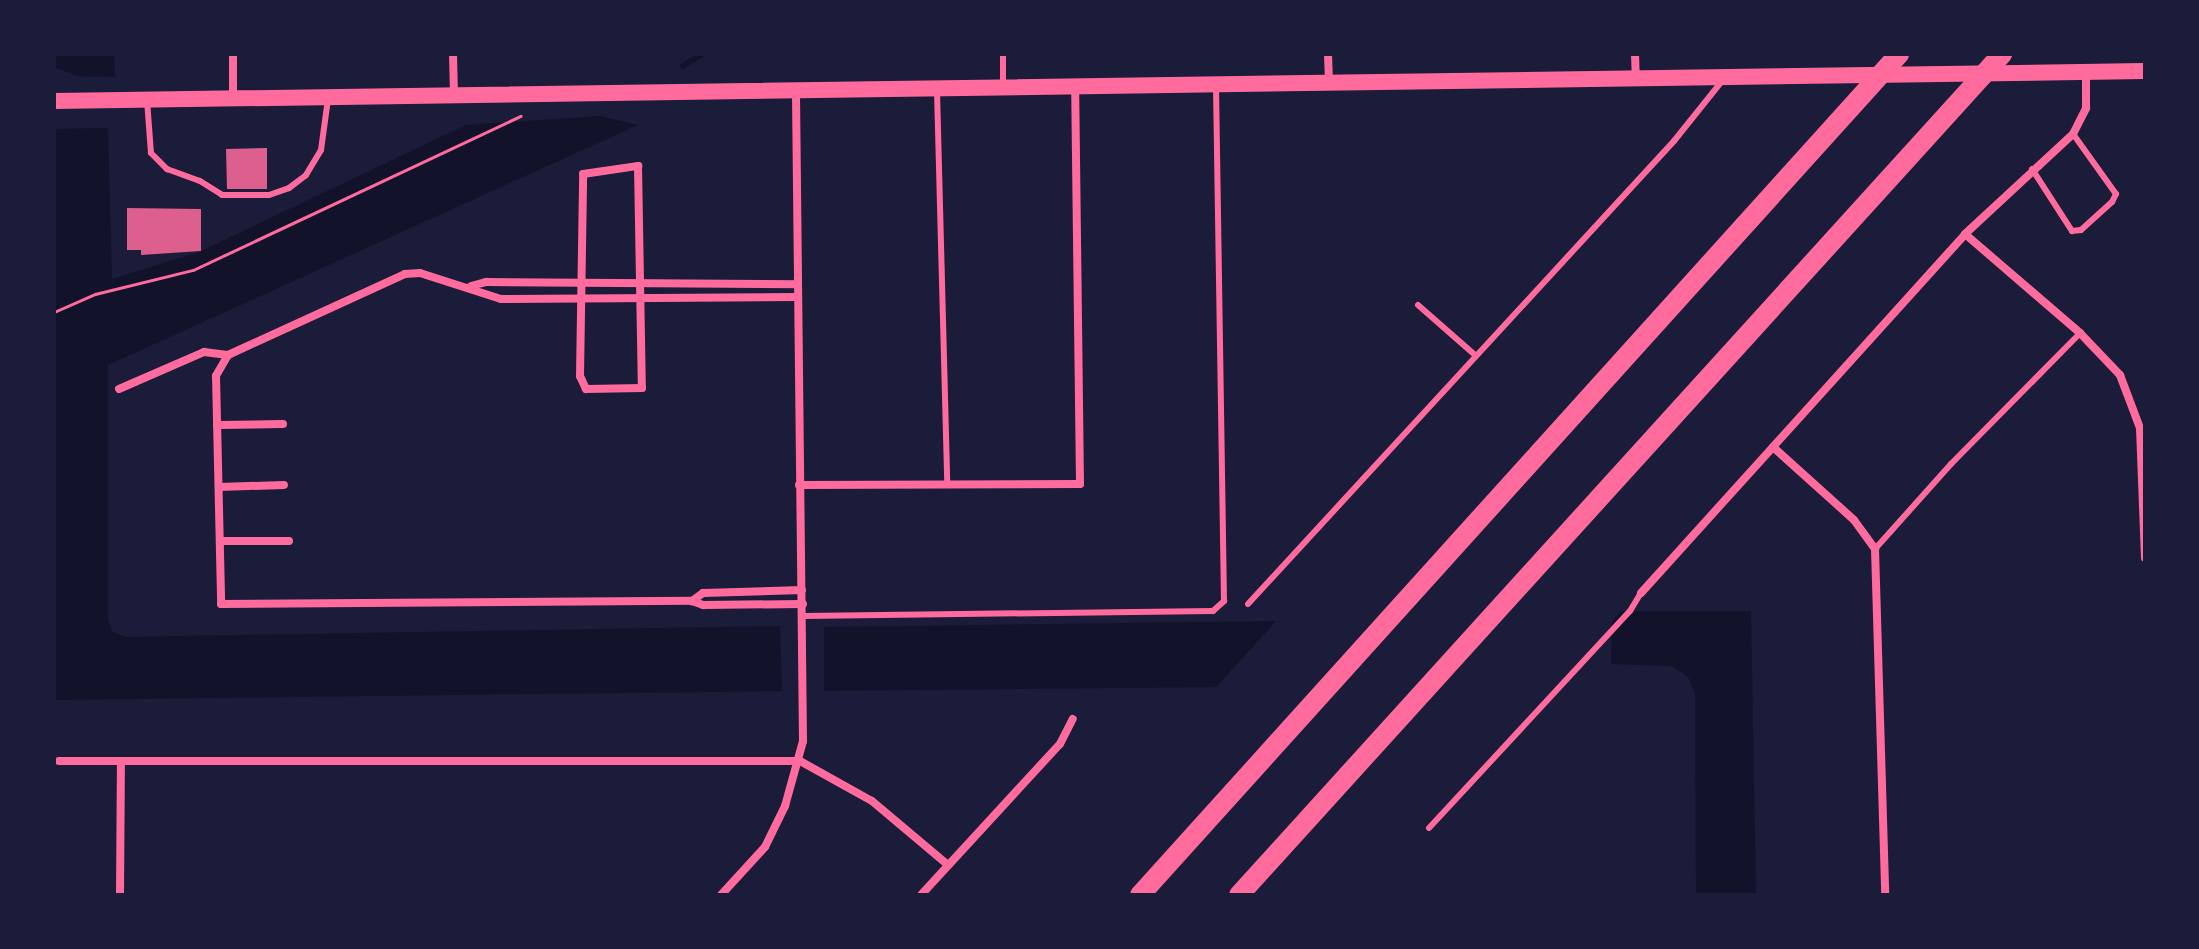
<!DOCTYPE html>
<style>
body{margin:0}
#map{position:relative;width:2199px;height:949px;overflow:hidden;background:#1b1b3a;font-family:"PT Sans",sans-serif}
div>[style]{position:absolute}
.water>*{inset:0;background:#12122b}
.stream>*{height:6px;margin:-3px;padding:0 3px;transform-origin:3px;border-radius:3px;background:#12122b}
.building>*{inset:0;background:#dd5f8e}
.path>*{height:3px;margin:-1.5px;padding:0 1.5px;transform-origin:1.5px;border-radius:1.5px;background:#ff6b9d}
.service>*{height:6px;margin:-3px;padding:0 3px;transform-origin:3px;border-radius:3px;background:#ff6b9d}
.minor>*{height:8px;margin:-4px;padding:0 4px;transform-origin:4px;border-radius:4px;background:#ff6b9d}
.secondary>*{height:16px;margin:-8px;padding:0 8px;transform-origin:8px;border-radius:8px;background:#ff6b9d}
.motorway>*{height:20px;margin:-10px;padding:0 10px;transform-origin:10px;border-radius:10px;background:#ff6b9d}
span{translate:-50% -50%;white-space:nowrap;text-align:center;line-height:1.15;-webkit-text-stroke:7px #1b1b3a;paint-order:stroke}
.frame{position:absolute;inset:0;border:56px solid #1b1b3a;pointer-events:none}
</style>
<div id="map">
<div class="water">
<i style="clip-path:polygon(54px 54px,114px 54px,115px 77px,77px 76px,54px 67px)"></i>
<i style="clip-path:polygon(599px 116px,638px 125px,108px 365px,108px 620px,113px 632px,125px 637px,780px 626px,782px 691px,54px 700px,54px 129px,108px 128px,112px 279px,199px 252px,466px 125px)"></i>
<i style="clip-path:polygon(1621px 611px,1751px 611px,1756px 895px,1696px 895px,1695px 693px,1688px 677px,1672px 666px,1611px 664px,1612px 621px)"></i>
<i style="clip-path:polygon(1276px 621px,1216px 687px,824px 691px,824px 627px)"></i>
</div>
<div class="stream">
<i style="left:683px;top:66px;width:22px;rotate:-32deg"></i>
</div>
<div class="building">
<i style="clip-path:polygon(267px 148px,267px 189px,227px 189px,226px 149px)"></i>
<i style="clip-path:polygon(127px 208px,201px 209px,201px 251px,141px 255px,141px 250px,127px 250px)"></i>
</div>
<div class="path">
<i style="left:54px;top:312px;width:45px;rotate:-23.7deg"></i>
<i style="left:95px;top:294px;width:101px;rotate:-13.8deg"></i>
<i style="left:193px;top:270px;width:362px;rotate:-25.2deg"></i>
</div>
<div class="service">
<i style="left:1003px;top:86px;width:32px;rotate:-90deg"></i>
<i style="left:937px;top:91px;width:392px;rotate:88.5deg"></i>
<i style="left:147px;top:100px;width:53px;rotate:85.7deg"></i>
<i style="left:151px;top:153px;width:23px;rotate:45deg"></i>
<i style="left:167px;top:169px;width:35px;rotate:20deg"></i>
<i style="left:200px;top:181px;width:26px;rotate:32deg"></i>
<i style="left:222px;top:195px;width:47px"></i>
<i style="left:269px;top:195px;width:21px;rotate:-19deg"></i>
<i style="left:289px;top:188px;width:21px;rotate:-37deg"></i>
<i style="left:306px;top:175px;width:29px;rotate:-59deg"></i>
<i style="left:321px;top:150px;width:51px;rotate:-82.2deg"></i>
<i style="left:2032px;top:169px;width:74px;rotate:57.2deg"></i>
<i style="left:2072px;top:231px;width:9px;rotate:-6deg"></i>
<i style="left:2081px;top:230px;width:42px;rotate:-42.1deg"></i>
<i style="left:2112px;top:202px;width:9px;rotate:-63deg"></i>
<i style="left:2116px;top:194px;width:74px;rotate:-125.6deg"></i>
<i style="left:1418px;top:305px;width:77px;rotate:41.3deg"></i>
<i style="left:1875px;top:549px;width:114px;rotate:-48.2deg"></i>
<i style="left:1951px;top:464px;width:184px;rotate:-45.4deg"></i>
<i style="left:1248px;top:604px;width:629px;rotate:-47.38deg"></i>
<i style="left:1674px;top:141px;width:77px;rotate:-51.3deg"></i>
<i style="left:803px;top:616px;width:410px;rotate:-0.7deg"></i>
<i style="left:1213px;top:611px;width:15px;rotate:-42deg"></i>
<i style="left:1224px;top:601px;width:515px;rotate:-90.89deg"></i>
<i style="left:1429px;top:828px;width:296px;rotate:-47.2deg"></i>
<i style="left:1630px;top:611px;width:21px;rotate:-59deg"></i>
</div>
<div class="minor">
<i style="left:233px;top:54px;width:46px;rotate:90deg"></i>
<i style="left:453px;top:54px;width:42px;rotate:88.6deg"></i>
<i style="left:1328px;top:54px;width:26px;rotate:88deg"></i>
<i style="left:1635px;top:54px;width:23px;rotate:88deg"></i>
<i style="left:638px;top:166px;width:222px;rotate:89deg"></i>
<i style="left:642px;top:388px;width:56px;rotate:179deg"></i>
<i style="left:586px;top:389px;width:14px;rotate:-115deg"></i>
<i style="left:580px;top:376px;width:202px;rotate:-89.1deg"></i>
<i style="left:583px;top:174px;width:56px;rotate:-8.3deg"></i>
<i style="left:1965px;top:234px;width:152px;rotate:40.7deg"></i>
<i style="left:2080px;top:333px;width:58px;rotate:46.4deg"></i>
<i style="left:2120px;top:375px;width:57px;rotate:69.3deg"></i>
<i style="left:2140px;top:428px;width:130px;rotate:87.8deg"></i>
<i style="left:471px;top:286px;width:16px;rotate:-15deg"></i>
<i style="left:486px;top:282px;width:312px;rotate:0.4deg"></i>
<i style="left:228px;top:355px;width:24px;rotate:120deg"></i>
<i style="left:216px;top:376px;width:228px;rotate:88.7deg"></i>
<i style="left:221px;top:604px;width:471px;rotate:-0.4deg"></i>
<i style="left:119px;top:389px;width:93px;rotate:-23.5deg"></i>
<i style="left:204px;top:352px;width:24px;rotate:7deg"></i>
<i style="left:228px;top:355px;width:195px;rotate:-24.6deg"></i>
<i style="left:405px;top:274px;width:15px;rotate:-4deg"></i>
<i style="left:420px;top:273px;width:85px;rotate:17.8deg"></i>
<i style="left:501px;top:299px;width:297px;rotate:-0.4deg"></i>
<i style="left:217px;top:425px;width:66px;rotate:-0.9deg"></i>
<i style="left:1773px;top:447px;width:109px;rotate:42deg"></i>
<i style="left:1854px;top:520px;width:36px;rotate:54deg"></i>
<i style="left:1875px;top:549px;width:346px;rotate:88.3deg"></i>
<i style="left:799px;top:485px;width:281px;rotate:-0.2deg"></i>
<i style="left:1080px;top:484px;width:398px;rotate:-90.7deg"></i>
<i style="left:219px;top:487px;width:65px;rotate:-1.8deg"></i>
<i style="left:220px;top:541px;width:69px"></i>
<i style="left:802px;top:590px;width:99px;rotate:178.3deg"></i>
<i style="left:703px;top:593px;width:14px;rotate:144deg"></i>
<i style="left:692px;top:601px;width:12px;rotate:20deg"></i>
<i style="left:703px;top:605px;width:100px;rotate:-0.6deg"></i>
<i style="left:1641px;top:593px;width:484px;rotate:-47.9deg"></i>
<i style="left:1965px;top:234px;width:147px;rotate:-42.8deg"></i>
<i style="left:2073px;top:134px;width:29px;rotate:-63deg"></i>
<i style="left:2086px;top:108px;width:37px;rotate:-90deg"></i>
<i style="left:59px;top:761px;width:741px"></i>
<i style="left:800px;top:761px;width:82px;rotate:29.1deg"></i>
<i style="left:872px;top:801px;width:99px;rotate:40.1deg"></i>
<i style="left:120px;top:895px;width:133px;rotate:-89.6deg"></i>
<i style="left:721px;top:895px;width:65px;rotate:-47.5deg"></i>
<i style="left:765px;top:847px;width:46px;rotate:-64deg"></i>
<i style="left:785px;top:806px;width:67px;rotate:-74.5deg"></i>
<i style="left:803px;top:741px;width:652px;rotate:-90.62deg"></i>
<i style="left:921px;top:895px;width:205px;rotate:-47.4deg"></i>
<i style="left:1060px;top:744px;width:28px;rotate:-63deg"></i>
</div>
<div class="secondary">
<i style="left:54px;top:101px;width:2091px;rotate:-0.82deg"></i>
</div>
<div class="motorway">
<i style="left:1140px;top:895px;width:1133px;rotate:-47.93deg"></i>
<i style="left:1239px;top:895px;width:1136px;rotate:-47.78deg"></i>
</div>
<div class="frame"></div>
</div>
